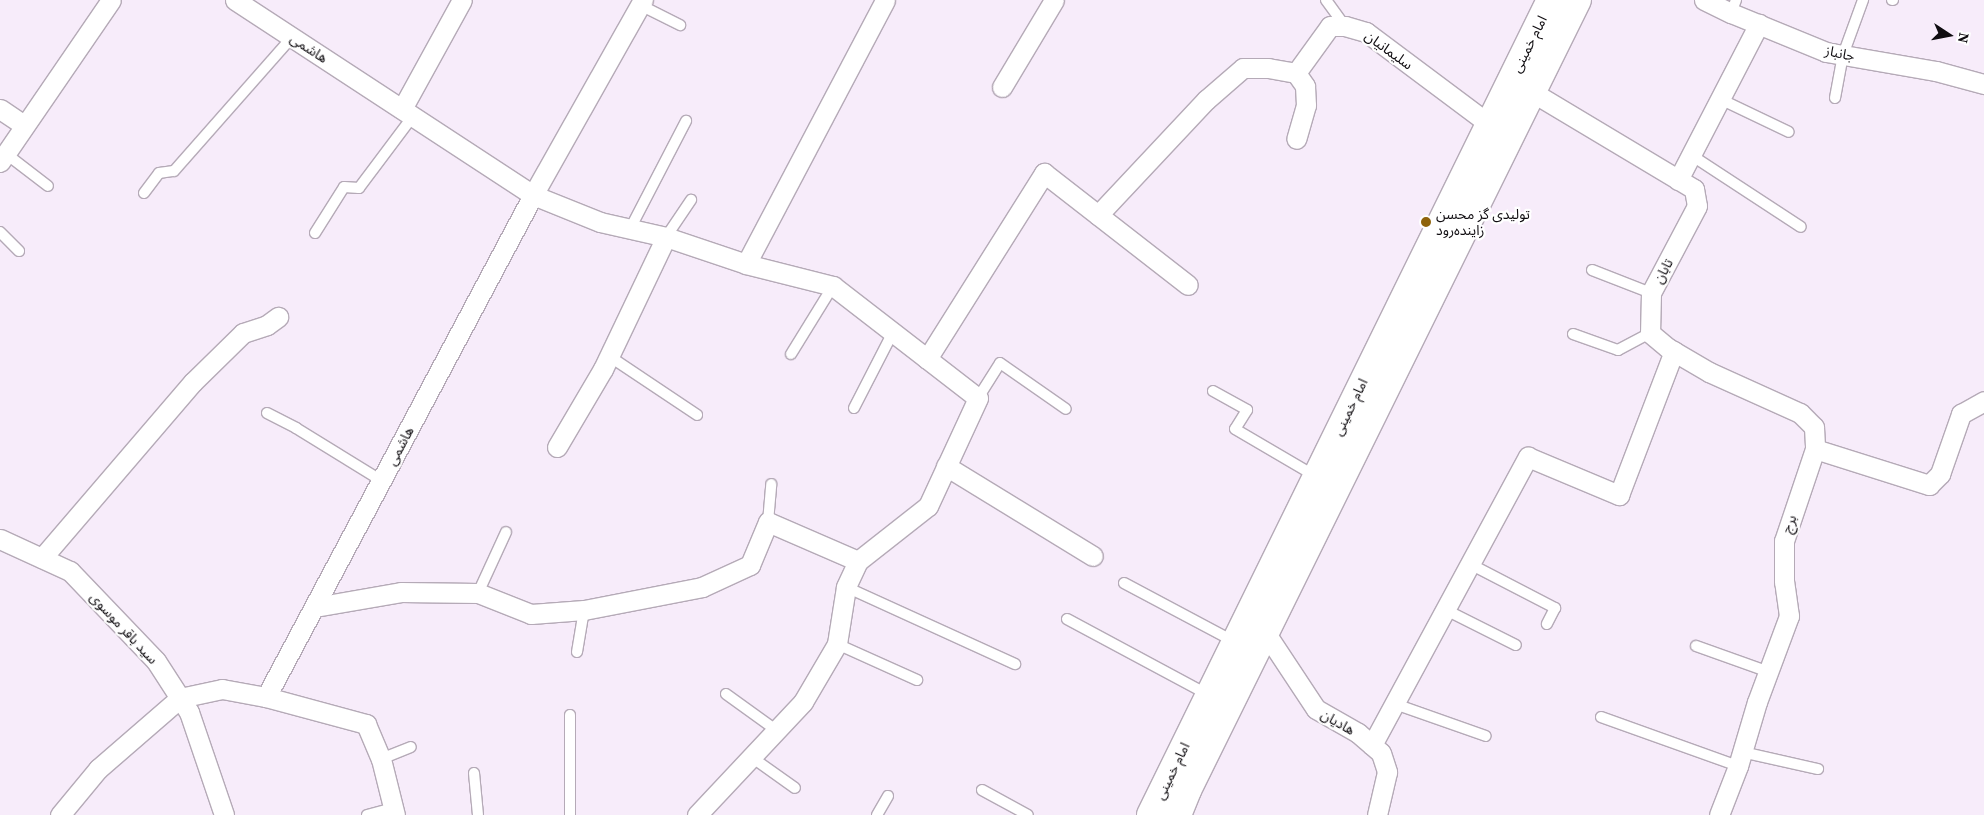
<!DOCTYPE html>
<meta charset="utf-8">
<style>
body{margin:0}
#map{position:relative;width:1984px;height:815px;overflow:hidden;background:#f7ecfa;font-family:"Source Serif 4","Noto Sans Arabic",serif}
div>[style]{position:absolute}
.roads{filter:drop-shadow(1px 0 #b5aab7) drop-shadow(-1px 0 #b5aab7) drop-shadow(0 1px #b5aab7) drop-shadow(0 -1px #b5aab7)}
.lane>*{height:10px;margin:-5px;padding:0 5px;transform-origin:5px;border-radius:5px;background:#fff}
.street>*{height:19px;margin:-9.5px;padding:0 9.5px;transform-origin:9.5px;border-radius:9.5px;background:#fff}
.secondary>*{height:28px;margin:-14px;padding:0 14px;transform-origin:14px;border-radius:14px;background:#fff}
.dots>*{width:14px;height:14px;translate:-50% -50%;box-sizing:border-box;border:2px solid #fff;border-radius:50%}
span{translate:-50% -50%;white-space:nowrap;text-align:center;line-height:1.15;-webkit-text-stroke:4.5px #fff;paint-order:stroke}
.street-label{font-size:14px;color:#0f0c10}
.poi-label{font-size:14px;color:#0f0c10}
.left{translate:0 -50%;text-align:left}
.north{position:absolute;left:1924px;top:10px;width:50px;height:50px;-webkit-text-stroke:4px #fff;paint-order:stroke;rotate:101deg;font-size:14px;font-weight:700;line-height:20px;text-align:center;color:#0f0c10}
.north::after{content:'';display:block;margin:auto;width:18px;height:22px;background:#0f0c10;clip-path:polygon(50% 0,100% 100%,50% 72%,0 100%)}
</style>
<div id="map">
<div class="roads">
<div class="lane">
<i style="left:1326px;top:0;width:32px;rotate:54deg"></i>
<i style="left:1892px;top:0;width:1px"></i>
<i style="left:640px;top:5px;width:45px;rotate:26.6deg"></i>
<i style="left:1731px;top:13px;width:14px;rotate:-69deg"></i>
<i style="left:1835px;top:98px;width:44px;rotate:-79.5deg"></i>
<i style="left:1843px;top:55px;width:59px;rotate:-70deg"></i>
<i style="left:1720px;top:99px;width:76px;rotate:25.6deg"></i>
<i style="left:5px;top:153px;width:54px;rotate:37.5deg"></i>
<i style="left:1691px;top:155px;width:131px;rotate:33.2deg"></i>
<i style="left:144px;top:193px;width:25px;rotate:-53deg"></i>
<i style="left:159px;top:173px;width:15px;rotate:-8deg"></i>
<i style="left:174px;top:171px;width:179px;rotate:-48.6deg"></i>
<i style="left:630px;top:229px;width:122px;rotate:-62.6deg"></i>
<i style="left:0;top:232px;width:27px;rotate:45deg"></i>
<i style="left:315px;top:233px;width:54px;rotate:-57.8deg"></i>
<i style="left:344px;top:187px;width:15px;rotate:4deg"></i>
<i style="left:359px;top:188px;width:90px;rotate:-53.1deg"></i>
<i style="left:666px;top:237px;width:45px;rotate:-56deg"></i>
<i style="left:1592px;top:270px;width:63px;rotate:21.3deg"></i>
<i style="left:1573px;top:334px;width:48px;rotate:19.6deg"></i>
<i style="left:1618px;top:350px;width:36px;rotate:-28deg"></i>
<i style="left:791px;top:354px;width:80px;rotate:-58.3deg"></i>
<i style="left:609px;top:356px;width:106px;rotate:33.8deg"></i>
<i style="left:1213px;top:391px;width:39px;rotate:29deg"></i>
<i style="left:1247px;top:410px;width:22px;rotate:122deg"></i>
<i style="left:1235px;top:429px;width:93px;rotate:30.4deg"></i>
<i style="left:978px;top:398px;width:41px;rotate:-57.8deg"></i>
<i style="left:1000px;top:363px;width:80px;rotate:34.9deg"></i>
<i style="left:854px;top:408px;width:85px;rotate:-62.8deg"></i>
<i style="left:267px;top:413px;width:33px;rotate:27deg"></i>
<i style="left:296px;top:428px;width:101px;rotate:31.6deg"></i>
<i style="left:768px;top:522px;width:38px;rotate:-85deg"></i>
<i style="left:1470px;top:564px;width:96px;rotate:27.4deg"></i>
<i style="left:1555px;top:608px;width:18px;rotate:117deg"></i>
<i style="left:1124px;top:583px;width:126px;rotate:28deg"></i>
<i style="left:846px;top:587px;width:186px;rotate:24.5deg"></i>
<i style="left:478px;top:593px;width:67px;rotate:-65.3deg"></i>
<i style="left:1446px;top:610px;width:78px;rotate:26.6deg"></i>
<i style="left:1067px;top:619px;width:161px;rotate:28.2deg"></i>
<i style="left:837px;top:644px;width:88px;rotate:24.2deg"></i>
<i style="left:1696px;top:646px;width:77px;rotate:19.6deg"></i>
<i style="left:577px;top:652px;width:43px;rotate:-80.5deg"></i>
<i style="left:726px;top:694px;width:62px;rotate:35.8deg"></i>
<i style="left:1395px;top:704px;width:96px;rotate:19.4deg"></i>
<i style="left:570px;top:715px;width:100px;rotate:90deg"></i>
<i style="left:1601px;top:717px;width:145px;rotate:19.7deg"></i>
<i style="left:1742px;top:752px;width:78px;rotate:12.6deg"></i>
<i style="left:750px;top:756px;width:55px;rotate:35.4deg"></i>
<i style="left:381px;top:759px;width:32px;rotate:-22deg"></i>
<i style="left:474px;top:773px;width:42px;rotate:84.6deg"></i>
<i style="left:982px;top:790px;width:52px;rotate:28.5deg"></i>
<i style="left:367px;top:815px;width:28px;rotate:-15deg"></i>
<i style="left:877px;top:815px;width:22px;rotate:-60deg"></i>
</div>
<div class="street">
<i style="left:235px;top:0;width:356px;rotate:33.2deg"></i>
<i style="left:533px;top:195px;width:72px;rotate:21.9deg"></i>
<i style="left:600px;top:222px;width:68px;rotate:12.8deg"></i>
<i style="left:666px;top:237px;width:84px;rotate:18.6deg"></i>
<i style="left:746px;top:264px;width:90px;rotate:14.2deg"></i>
<i style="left:833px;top:286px;width:183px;rotate:37.7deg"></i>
<i style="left:978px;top:398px;width:119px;rotate:114.8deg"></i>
<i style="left:928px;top:506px;width:89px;rotate:141.8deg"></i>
<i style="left:858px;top:561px;width:29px;rotate:115deg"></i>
<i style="left:846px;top:587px;width:58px;rotate:99deg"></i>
<i style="left:837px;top:644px;width:67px;rotate:120.4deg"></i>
<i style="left:803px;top:702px;width:155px;rotate:133.2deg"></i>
<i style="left:1704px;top:0;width:30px;rotate:26deg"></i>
<i style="left:1731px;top:13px;width:103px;rotate:22.3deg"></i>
<i style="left:1826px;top:52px;width:112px;rotate:9.8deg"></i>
<i style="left:1936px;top:71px;width:50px;rotate:15.2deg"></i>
<i style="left:1296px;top:73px;width:58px;rotate:-54.1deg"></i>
<i style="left:1330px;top:26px;width:15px"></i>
<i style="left:1345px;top:26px;width:22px;rotate:16deg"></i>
<i style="left:1366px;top:32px;width:154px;rotate:36.8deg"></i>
<i style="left:1002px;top:87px;width:101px;rotate:-59.1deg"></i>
<i style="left:1532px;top:92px;width:189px;rotate:30.9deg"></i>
<i style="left:1694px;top:189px;width:17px;rotate:80deg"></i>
<i style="left:1697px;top:206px;width:98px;rotate:117.9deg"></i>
<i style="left:1651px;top:293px;width:40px;rotate:91.4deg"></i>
<i style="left:1650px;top:333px;width:23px;rotate:40deg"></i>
<i style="left:1668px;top:348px;width:48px;rotate:30.3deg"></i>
<i style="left:1709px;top:372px;width:100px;rotate:24.3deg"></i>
<i style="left:1800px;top:413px;width:20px;rotate:45deg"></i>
<i style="left:1814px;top:427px;width:22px;rotate:87deg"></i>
<i style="left:0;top:109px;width:29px;rotate:34deg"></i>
<i style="left:402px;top:109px;width:124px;rotate:-61.2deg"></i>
<i style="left:0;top:162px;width:196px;rotate:-55.6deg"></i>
<i style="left:1678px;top:180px;width:176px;rotate:-62.6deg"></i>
<i style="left:1098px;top:215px;width:158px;rotate:-46.8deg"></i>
<i style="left:1206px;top:100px;width:49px;rotate:-40.9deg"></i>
<i style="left:1243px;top:68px;width:25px"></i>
<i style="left:1268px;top:68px;width:28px;rotate:10deg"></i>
<i style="left:1296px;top:73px;width:16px;rotate:55deg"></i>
<i style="left:1305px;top:86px;width:19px;rotate:87deg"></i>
<i style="left:1306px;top:105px;width:35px;rotate:106deg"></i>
<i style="left:746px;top:264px;width:298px;rotate:-62.2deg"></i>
<i style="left:927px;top:359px;width:220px;rotate:-57.8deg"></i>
<i style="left:1044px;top:173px;width:182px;rotate:37.9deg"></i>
<i style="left:557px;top:447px;width:91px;rotate:-59.5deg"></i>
<i style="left:603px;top:369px;width:146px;rotate:-64.5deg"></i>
<i style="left:946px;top:466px;width:172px;rotate:31.5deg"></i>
<i style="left:0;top:539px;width:77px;rotate:24.6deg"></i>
<i style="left:70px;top:571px;width:124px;rotate:46.3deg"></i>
<i style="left:156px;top:661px;width:61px;rotate:57.1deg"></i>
<i style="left:189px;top:712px;width:109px;rotate:71.2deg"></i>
<i style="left:42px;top:558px;width:232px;rotate:-49.4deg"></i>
<i style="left:193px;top:382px;width:70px;rotate:-44.4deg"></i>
<i style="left:243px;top:333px;width:25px;rotate:-18deg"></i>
<i style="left:267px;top:325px;width:14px;rotate:-36deg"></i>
<i style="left:315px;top:607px;width:87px;rotate:-9.9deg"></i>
<i style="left:401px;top:592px;width:77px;rotate:0.7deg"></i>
<i style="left:478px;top:593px;width:57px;rotate:21.6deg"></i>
<i style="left:531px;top:614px;width:53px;rotate:-4.3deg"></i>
<i style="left:584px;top:610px;width:120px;rotate:-11deg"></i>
<i style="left:702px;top:587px;width:53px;rotate:-24.6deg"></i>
<i style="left:750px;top:565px;width:47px;rotate:-67.3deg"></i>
<i style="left:768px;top:522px;width:98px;rotate:23.4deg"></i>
<i style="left:1265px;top:632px;width:92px;rotate:56.5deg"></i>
<i style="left:1316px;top:709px;width:48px;rotate:29.7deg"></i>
<i style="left:1358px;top:733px;width:30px;rotate:41deg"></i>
<i style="left:1381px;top:753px;width:20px;rotate:72deg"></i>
<i style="left:1387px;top:772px;width:44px;rotate:103.1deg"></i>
<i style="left:266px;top:697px;width:569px;rotate:-61.99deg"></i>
<i style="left:533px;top:195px;width:224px;rotate:-60.6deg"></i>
<i style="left:1372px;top:745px;width:328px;rotate:-61.6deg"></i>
<i style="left:1528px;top:457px;width:99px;rotate:22.7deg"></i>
<i style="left:1619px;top:495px;width:154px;rotate:-69.1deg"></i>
<i style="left:60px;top:815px;width:60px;rotate:-50.4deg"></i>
<i style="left:98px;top:769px;width:108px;rotate:-40.9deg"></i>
<i style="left:180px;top:698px;width:43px;rotate:-12.1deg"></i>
<i style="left:222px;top:689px;width:45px;rotate:10.3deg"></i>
<i style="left:266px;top:697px;width:104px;rotate:15.1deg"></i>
<i style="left:366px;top:724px;width:38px;rotate:67deg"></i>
<i style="left:381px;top:759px;width:58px;rotate:76deg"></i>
<i style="left:1719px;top:815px;width:53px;rotate:-68.8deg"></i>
<i style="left:1738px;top:766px;width:67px;rotate:-73.5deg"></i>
<i style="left:1757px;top:702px;width:92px;rotate:-69.6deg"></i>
<i style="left:1789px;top:616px;width:34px;rotate:-98deg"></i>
<i style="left:1784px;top:582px;width:41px;rotate:-90deg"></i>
<i style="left:1784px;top:541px;width:97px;rotate:-71.4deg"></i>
<i style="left:1815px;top:449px;width:120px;rotate:17.5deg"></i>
<i style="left:1929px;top:485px;width:16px;rotate:-45deg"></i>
<i style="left:1940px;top:474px;width:64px;rotate:-70.7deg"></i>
<i style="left:1961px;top:414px;width:26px;rotate:-29deg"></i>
</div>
<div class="secondary">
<i style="left:1151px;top:815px;width:908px;rotate:-63.86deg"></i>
<i style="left:1177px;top:815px;width:27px;rotate:-68deg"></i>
<i style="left:1187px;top:790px;width:881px;rotate:-63.73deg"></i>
</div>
</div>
<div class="dots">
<i style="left:1426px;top:222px;background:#8f630b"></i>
</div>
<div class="street-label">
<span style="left:1529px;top:44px;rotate:-63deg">امام خمینی</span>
<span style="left:309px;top:48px;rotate:33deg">هاشمی</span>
<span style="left:1389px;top:50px;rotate:36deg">سلیمانیان</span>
<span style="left:1840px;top:53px;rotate:12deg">جانباز</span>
<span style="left:1663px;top:271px;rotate:-62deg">تابان</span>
<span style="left:1350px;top:407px;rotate:-64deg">امام خمینی</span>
<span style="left:400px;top:446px;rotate:-62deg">هاشمی</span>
<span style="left:1789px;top:524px;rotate:-71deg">برج</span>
<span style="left:124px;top:628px;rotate:47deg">سید باقر موسوی</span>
<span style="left:1338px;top:722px;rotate:30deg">هادیان</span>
<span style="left:1172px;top:771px;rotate:-64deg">امام خمینی</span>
</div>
<div class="poi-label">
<span class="left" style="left:1436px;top:222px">تولیدی گز محسن<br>زاینده‌رود</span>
</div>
<div class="north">N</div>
</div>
